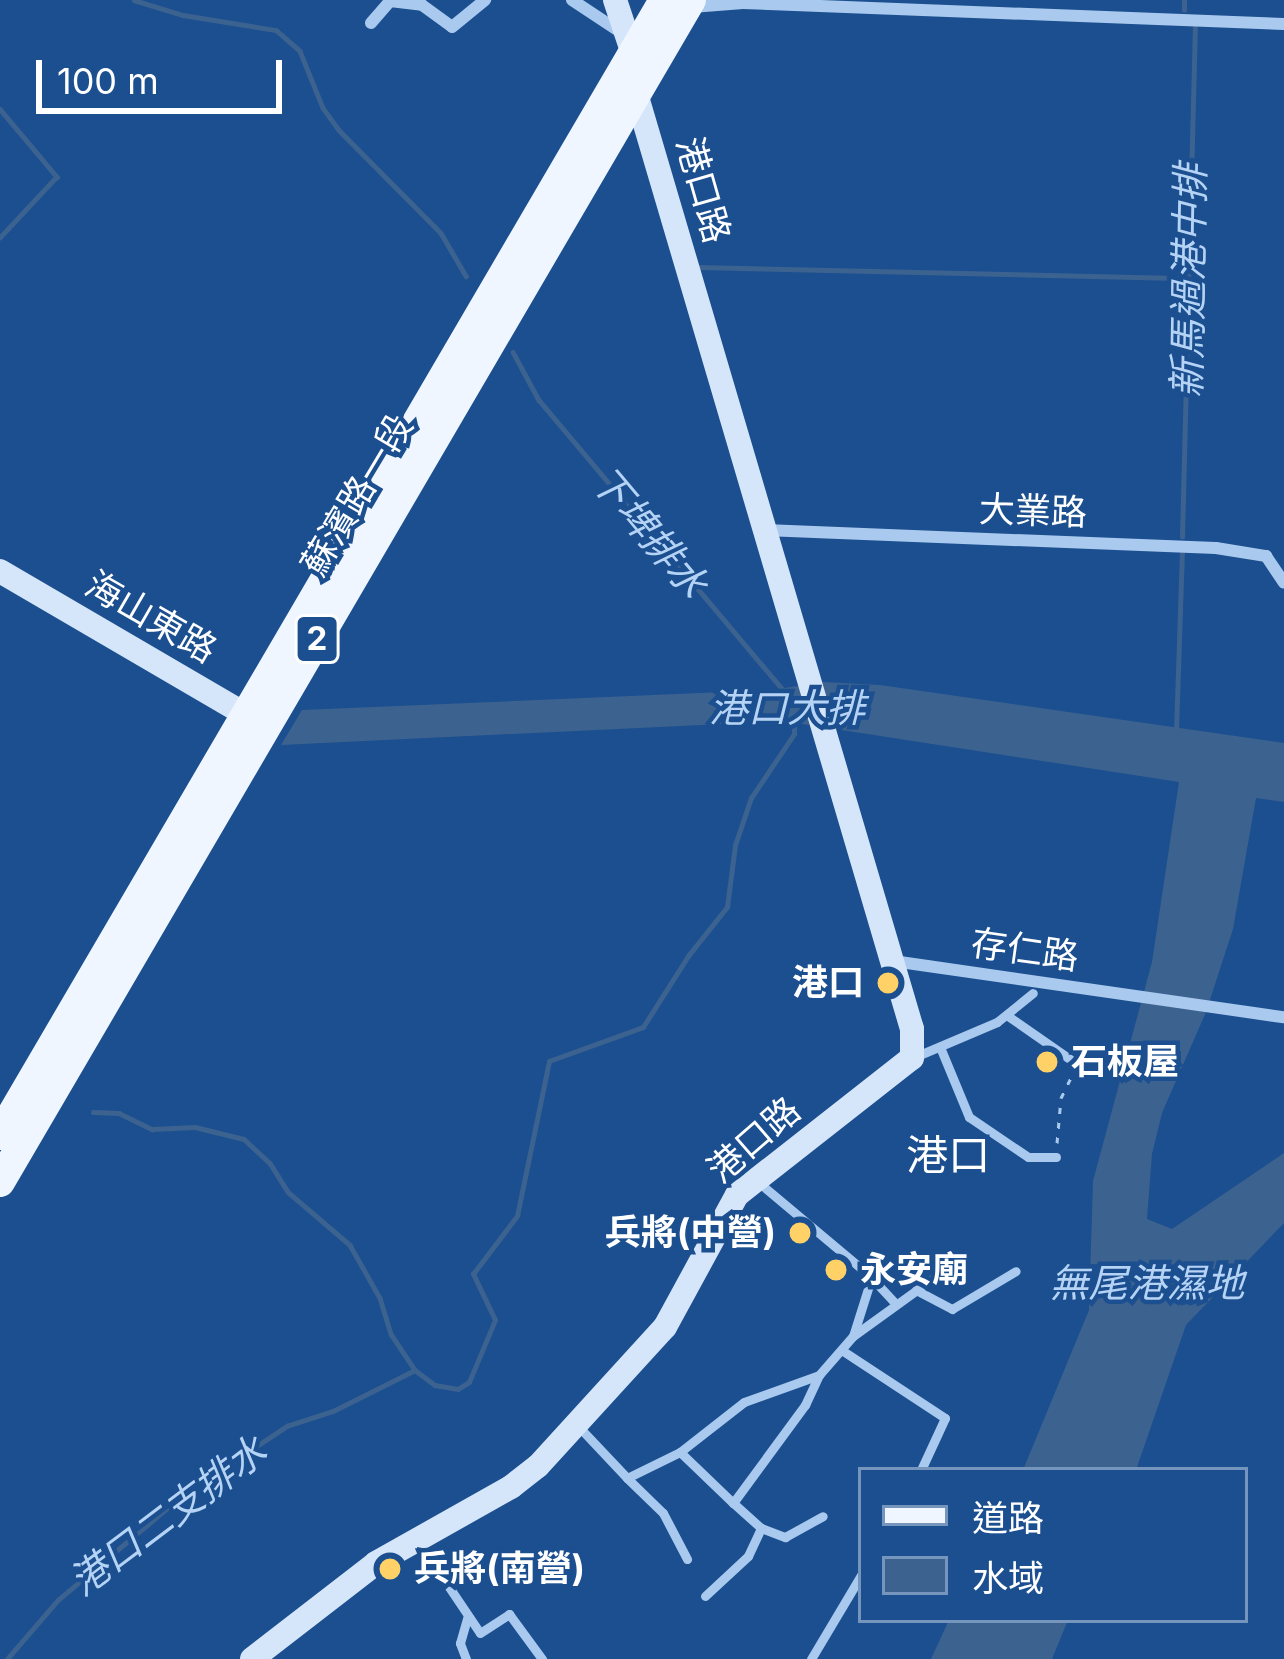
<!DOCTYPE html>
<meta charset="utf-8">
<style>
body{margin:0}
#map{position:relative;width:1284px;height:1659px;overflow:hidden;background:#1b4f8f;font-family:Inter,"Noto Sans TC",sans-serif}
div>[style]{position:absolute}
.water>*{inset:0;background:#3c6290}
.stream>*{height:4.5px;margin:-2.25px;padding:0 2.25px;transform-origin:2.25px;border-radius:2.25px;background:#3c6290}
.path>*{height:3px;margin-top:-1.5px;transform-origin:0;background:repeating-linear-gradient(90deg,#a9c9ee 0 6px,transparent 0 15px)}
.lane>*{height:9px;margin:-4.5px;padding:0 4.5px;transform-origin:4.5px;border-radius:4.5px;background:#a9c9ee}
.street>*{height:12px;margin:-6px;padding:0 6px;transform-origin:6px;border-radius:6px;background:#a9c9ee}
.secondary>*{height:24px;margin:-12px;padding:0 12px;transform-origin:12px;border-radius:12px;background:#d6e6fa}
.primary>*{height:30px;margin:-15px;padding:0 15px;transform-origin:15px;border-radius:15px;background:#f0f6ff}
.dots>*{width:33px;height:33px;translate:-50% -50%;box-sizing:border-box;border:6px solid #1b4f8f;border-radius:50%}
span{translate:-50% -50%;white-space:nowrap;text-align:center;line-height:1.15;-webkit-text-stroke:9px #1b4f8f;paint-order:stroke}
.shield-label span{padding:3px 9px;background:#1b4f8f;border:3px solid;border-radius:9px;-webkit-text-stroke-width:0}
.shield-label{font-size:33px;color:#fff;font-weight:700}
.street-label{font-size:36px;color:#fff}
.poi-label{font-size:36px;color:#fff;font-weight:700}
.right{translate:-100% -50%;text-align:right}
.left{translate:0 -50%;text-align:left}
.water-label{font-size:39px;color:#b5d3f5;font-style:italic}
.quarter-label{font-size:42px;color:#fff}
.legend{position:absolute;left:858px;top:1467px;width:390px;height:156px;box-sizing:border-box;background:#1b4f8f;border:3px solid #7695bc;margin:0;padding:15px 21px;list-style:none;font-size:36px;color:#fff}
.legend li{display:flex;align-items:center;gap:24px;height:60px}
.legend b{width:60px;border:3px solid #7695bc}
.scale{position:absolute;left:36px;top:60px;width:246px;height:54px;box-sizing:border-box;border:6px solid #fff;border-top:0;padding-left:15px;font-size:36px;line-height:42px;white-space:nowrap;color:#fff;-webkit-text-stroke:9px #1b4f8f;paint-order:stroke}
</style>
<div id="map">
<div class="water">
<i style="clip-path:polygon(823px 682px,880px 685px,1284px 743px,1284px 802px,1256px 798px,1233px 929px,1206px 1012px,1162px 1113px,1152px 1154px,1147px 1219px,1172px 1229px,1284px 1153px,1284px 1223px,1186px 1325px,1136px 1470px,1023px 1470px,1089px 1310px,1093px 1181px,1152px 962px,1179px 782px,783px 721px,281px 745px,302px 710px,772px 690px)"></i>
<i style="clip-path:polygon(949px 1620px,1068px 1620px,1052px 1659px,931px 1659px)"></i>
</div>
<div class="stream">
<i style="left:134px;top:0;width:51px;rotate:17deg"></i>
<i style="left:183px;top:15px;width:94px;rotate:9.2deg"></i>
<i style="left:276px;top:30px;width:32px;rotate:41deg"></i>
<i style="left:300px;top:51px;width:61px;rotate:68deg"></i>
<i style="left:323px;top:108px;width:26px;rotate:54deg"></i>
<i style="left:338px;top:129px;width:146px;rotate:45.3deg"></i>
<i style="left:441px;top:233px;width:50px;rotate:59.8deg"></i>
<i style="left:1184px;top:10px;width:10px;rotate:-90deg"></i>
<i style="left:0;top:109px;width:89px;rotate:50deg"></i>
<i style="left:57px;top:177px;width:83px;rotate:133.1deg"></i>
<i style="left:697px;top:267px;width:492px;rotate:1.3deg"></i>
<i style="left:513px;top:352px;width:55px;rotate:61.6deg"></i>
<i style="left:539px;top:400px;width:378px;rotate:49.9deg"></i>
<i style="left:1182px;top:537px;width:513px;rotate:-88.55deg"></i>
<i style="left:1176px;top:731px;width:180px;rotate:-88.1deg"></i>
<i style="left:93px;top:1112px;width:26px;rotate:2deg"></i>
<i style="left:119px;top:1113px;width:37px;rotate:26deg"></i>
<i style="left:152px;top:1129px;width:43px;rotate:-2.7deg"></i>
<i style="left:195px;top:1127px;width:50px;rotate:13.8deg"></i>
<i style="left:244px;top:1139px;width:35px;rotate:43deg"></i>
<i style="left:270px;top:1163px;width:34px;rotate:58deg"></i>
<i style="left:288px;top:1192px;width:82px;rotate:40.5deg"></i>
<i style="left:350px;top:1245px;width:61px;rotate:60.5deg"></i>
<i style="left:380px;top:1298px;width:38px;rotate:73deg"></i>
<i style="left:391px;top:1334px;width:43px;rotate:56.3deg"></i>
<i style="left:415px;top:1370px;width:25px;rotate:37deg"></i>
<i style="left:435px;top:1385px;width:23px;rotate:10deg"></i>
<i style="left:458px;top:1389px;width:13px;rotate:-32deg"></i>
<i style="left:469px;top:1382px;width:67px;rotate:-67.2deg"></i>
<i style="left:495px;top:1320px;width:51px;rotate:-115.6deg"></i>
<i style="left:473px;top:1274px;width:73px;rotate:-52.8deg"></i>
<i style="left:517px;top:1216px;width:158px;rotate:-78.3deg"></i>
<i style="left:549px;top:1061px;width:100px;rotate:-19.9deg"></i>
<i style="left:643px;top:1027px;width:84px;rotate:-57.6deg"></i>
<i style="left:688px;top:956px;width:63px;rotate:-51.5deg"></i>
<i style="left:727px;top:907px;width:63px;rotate:-82.6deg"></i>
<i style="left:735px;top:845px;width:50px;rotate:-71.2deg"></i>
<i style="left:751px;top:798px;width:77px;rotate:-56.1deg"></i>
<i style="left:794px;top:734px;width:14px;rotate:-90deg"></i>
<i style="left:7px;top:1659px;width:78px;rotate:-49.2deg"></i>
<i style="left:58px;top:1600px;width:166px;rotate:-40.1deg"></i>
<i style="left:185px;top:1493px;width:122px;rotate:-33.3deg"></i>
<i style="left:287px;top:1426px;width:48px;rotate:-18.1deg"></i>
<i style="left:333px;top:1411px;width:89px;rotate:-26.6deg"></i>
</div>
<div class="path">
<i style="left:1057px;top:1143px;width:45px;rotate:-84.9deg"></i>
<i style="left:1061px;top:1098px;width:28px;rotate:-64deg"></i>
</div>
<div class="lane">
<i style="left:1008px;top:1016px;width:77px;rotate:34.9deg"></i>
<i style="left:940px;top:1047px;width:76px;rotate:67.5deg"></i>
<i style="left:969px;top:1117px;width:71px;rotate:34.1deg"></i>
<i style="left:1028px;top:1157px;width:28px"></i>
<i style="left:917px;top:1056px;width:87px;rotate:-23deg"></i>
<i style="left:997px;top:1022px;width:46px;rotate:-38.9deg"></i>
<i style="left:757px;top:1181px;width:145px;rotate:40deg"></i>
<i style="left:868px;top:1274px;width:41px;rotate:47deg"></i>
<i style="left:916px;top:1290px;width:41px;rotate:27.8deg"></i>
<i style="left:952px;top:1309px;width:74px;rotate:-30.7deg"></i>
<i style="left:853px;top:1336px;width:123px;rotate:-35.8deg"></i>
<i style="left:843px;top:1351px;width:122px;rotate:33.3deg"></i>
<i style="left:945px;top:1418px;width:57px;rotate:114.8deg"></i>
<i style="left:579px;top:1427px;width:70px;rotate:46.7deg"></i>
<i style="left:627px;top:1478px;width:59px;rotate:-26.1deg"></i>
<i style="left:680px;top:1452px;width:81px;rotate:-38deg"></i>
<i style="left:744px;top:1402px;width:80px;rotate:-19.8deg"></i>
<i style="left:819px;top:1375px;width:52px;rotate:-48.9deg"></i>
<i style="left:853px;top:1336px;width:60px;rotate:-72.5deg"></i>
<i style="left:680px;top:1452px;width:74px;rotate:43.9deg"></i>
<i style="left:733px;top:1503px;width:122px;rotate:-53.7deg"></i>
<i style="left:805px;top:1405px;width:33px;rotate:-65deg"></i>
<i style="left:627px;top:1478px;width:50px;rotate:44.2deg"></i>
<i style="left:663px;top:1513px;width:52px;rotate:62.4deg"></i>
<i style="left:761px;top:1528px;width:26px;rotate:21deg"></i>
<i style="left:785px;top:1537px;width:43px;rotate:-28.9deg"></i>
<i style="left:420px;top:1544px;width:107px;rotate:56deg"></i>
<i style="left:480px;top:1633px;width:35px;rotate:-33deg"></i>
<i style="left:509px;top:1614px;width:56px;rotate:53.7deg"></i>
<i style="left:705px;top:1596px;width:59px;rotate:-42.9deg"></i>
<i style="left:748px;top:1556px;width:31px;rotate:-65deg"></i>
<i style="left:761px;top:1528px;width:38px;rotate:-138deg"></i>
<i style="left:466px;top:1659px;width:17px;rotate:-111deg"></i>
<i style="left:460px;top:1643px;width:26px;rotate:-74deg"></i>
<i style="left:811px;top:1659px;width:98px;rotate:-59.2deg"></i>
</div>
<div class="street">
<i style="left:572px;top:0;width:53px;rotate:33.4deg"></i>
<i style="left:692px;top:7px;width:51px;rotate:-4.5deg"></i>
<i style="left:743px;top:3px;width:541px;rotate:2.22deg"></i>
<i style="left:371px;top:23px;width:29px;rotate:-49deg"></i>
<i style="left:390px;top:1px;width:32px;rotate:7deg"></i>
<i style="left:422px;top:5px;width:37px;rotate:36deg"></i>
<i style="left:452px;top:27px;width:43px;rotate:-39.3deg"></i>
<i style="left:765px;top:530px;width:451px;rotate:2.3deg"></i>
<i style="left:1216px;top:548px;width:51px;rotate:9.1deg"></i>
<i style="left:1266px;top:556px;width:32px;rotate:56deg"></i>
<i style="left:893px;top:961px;width:395px;rotate:8.2deg"></i>
</div>
<div class="secondary">
<i style="left:0;top:571px;width:299px;rotate:30.3deg"></i>
<i style="left:252px;top:1659px;width:157px;rotate:-37.7deg"></i>
<i style="left:376px;top:1563px;width:155px;rotate:-29.4deg"></i>
<i style="left:511px;top:1487px;width:34px;rotate:-38deg"></i>
<i style="left:538px;top:1466px;width:188px;rotate:-47.6deg"></i>
<i style="left:665px;top:1327px;width:150px;rotate:-61.4deg"></i>
<i style="left:737px;top:1195px;width:222px;rotate:-38.1deg"></i>
<i style="left:912px;top:1058px;width:29px;rotate:-90deg"></i>
<i style="left:912px;top:1029px;width:972px;rotate:-106.44deg"></i>
<i style="left:637px;top:97px;width:43px;rotate:-95.3deg"></i>
<i style="left:633px;top:54px;width:57px;rotate:-108.4deg"></i>
</div>
<div class="primary">
<i style="left:0;top:1135px;width:1315px;rotate:-59.67deg"></i>
<i style="left:0;top:1182px;width:1369px;rotate:-59.69deg"></i>
</div>
<div class="dots">
<i style="left:888px;top:983px;background:#ffd166"></i>
<i style="left:1047px;top:1062px;background:#ffd166"></i>
<i style="left:800px;top:1233px;background:#ffd166"></i>
<i style="left:836px;top:1270px;background:#ffd166"></i>
<i style="left:390px;top:1569px;background:#ffd166"></i>
</div>
<div class="shield-label">
<span style="left:317px;top:639px">2</span>
</div>
<div class="street-label">
<span style="left:703px;top:190px;rotate:74deg">港口路</span>
<span style="left:357px;top:495px;rotate:-59deg">蘇濱路一段</span>
<span style="left:1033px;top:511px;rotate:2deg">大業路</span>
<span style="left:151px;top:617px;rotate:30deg">海山東路</span>
<span style="left:1025px;top:950px;rotate:8deg">存仁路</span>
<span style="left:754px;top:1140px;rotate:-41deg">港口路</span>
</div>
<div class="poi-label">
<span class="right" style="left:864px;top:983px">港口</span>
<span class="left" style="left:1071px;top:1062px">石板屋</span>
<span class="right" style="left:776px;top:1233px">兵將(中營)</span>
<span class="left" style="left:860px;top:1270px">永安廟</span>
<span class="left" style="left:414px;top:1569px">兵將(南營)</span>
</div>
<div class="water-label">
<span style="left:1189px;top:281px;rotate:-89deg">新馬過港中排</span>
<span style="left:649px;top:532px;rotate:50deg">下埤排水</span>
<span style="left:787px;top:708px">港口大排</span>
<span style="left:1147px;top:1283px">無尾港濕地</span>
<span style="left:168px;top:1516px;rotate:-37deg">港口二支排水</span>
</div>
<div class="quarter-label">
<span style="left:948px;top:1155px">港口</span>
</div>
<ul class="legend">
<li><b style="height:15px;background:#f0f6ff"></b>道路</li>
<li><b style="height:33px;background:#3c6290"></b>水域</li>
</ul>
<div class="scale">100 m</div>
</div>
